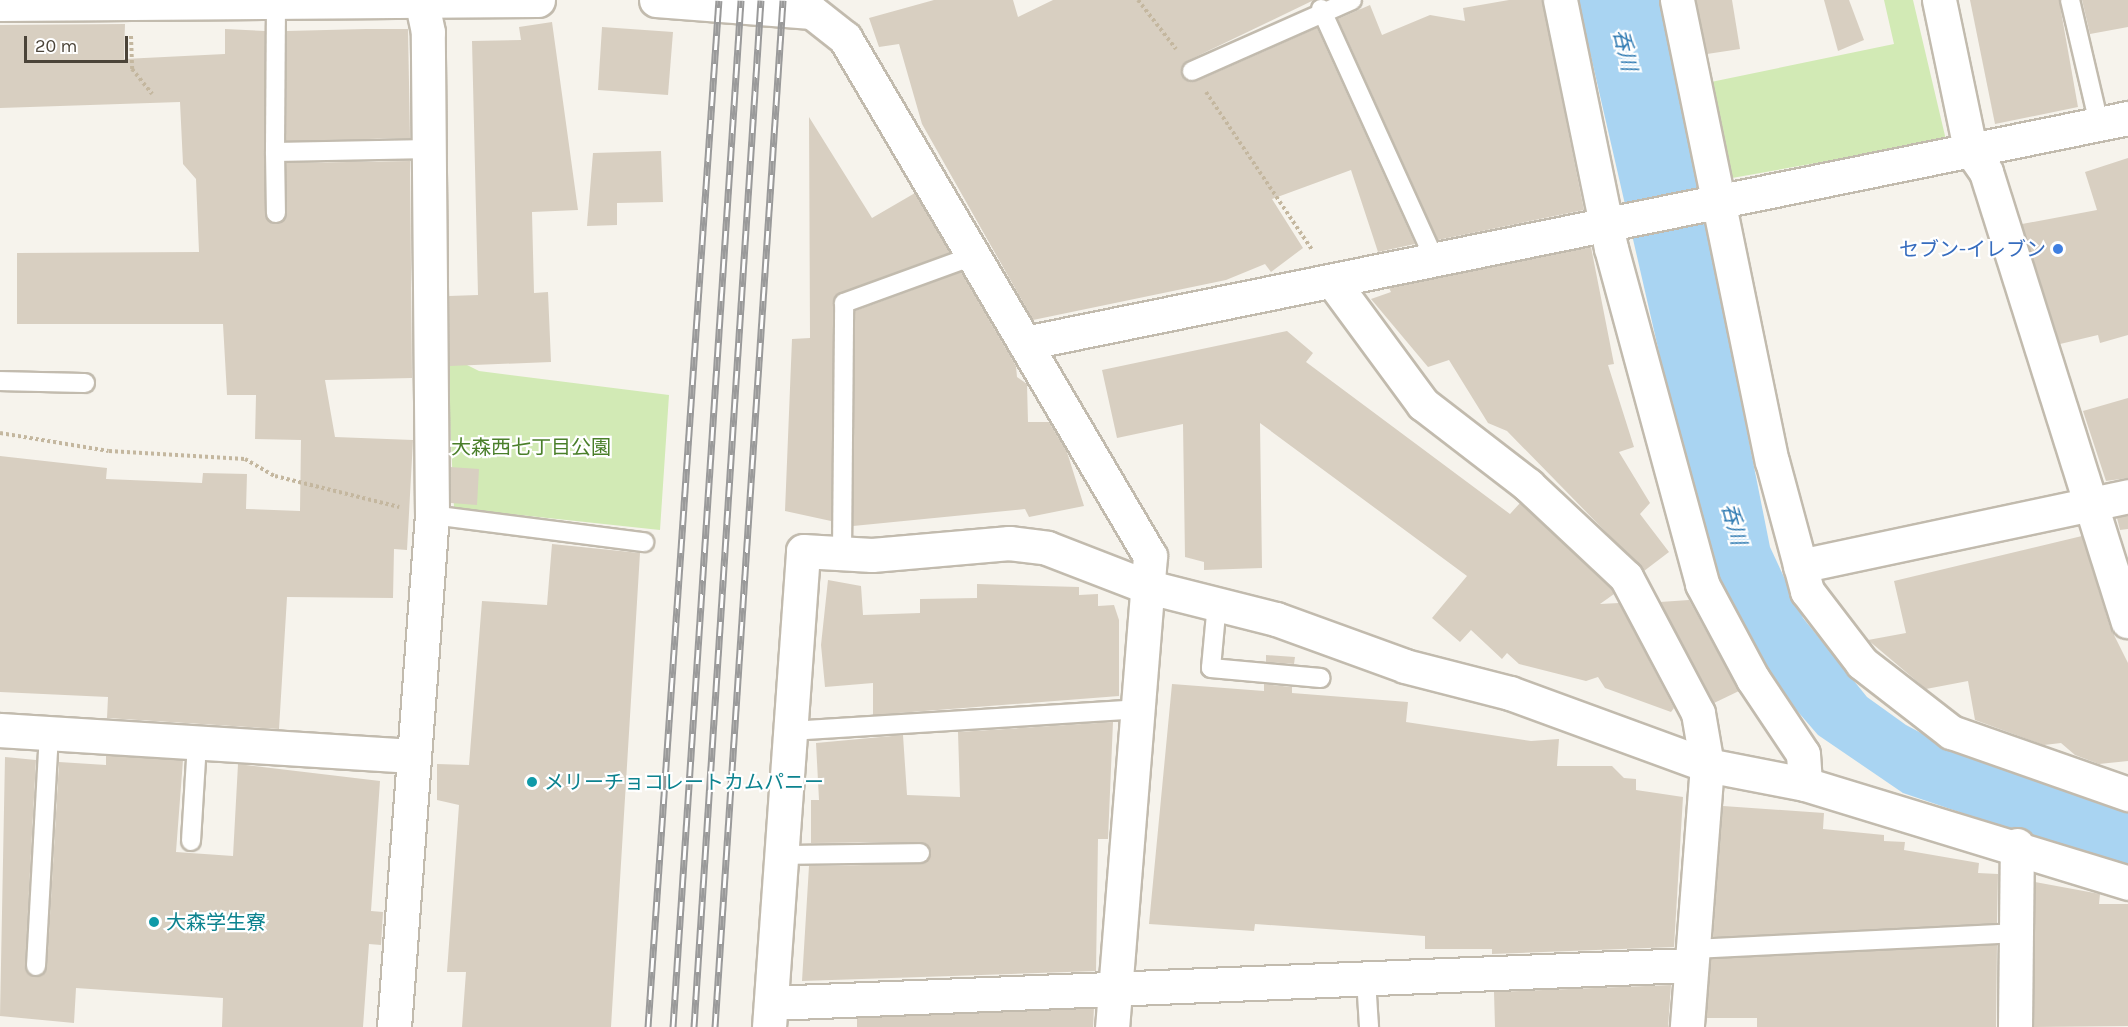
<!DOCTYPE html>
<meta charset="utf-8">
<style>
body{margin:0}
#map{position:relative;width:2128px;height:1027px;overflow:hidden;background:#f6f3ec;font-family:Karla,"Noto Sans JP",sans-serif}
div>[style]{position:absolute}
.green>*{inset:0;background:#d2eab5}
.water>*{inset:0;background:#a9d4f2}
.building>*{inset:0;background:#d8cfc1}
.path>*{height:4px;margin-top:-2px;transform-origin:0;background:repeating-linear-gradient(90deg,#c4b79f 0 3px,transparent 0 6px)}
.roads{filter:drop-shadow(2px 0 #c2bbae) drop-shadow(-2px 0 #c2bbae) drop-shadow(0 2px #c2bbae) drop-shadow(0 -2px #c2bbae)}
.service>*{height:18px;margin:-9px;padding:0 9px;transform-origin:9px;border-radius:9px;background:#fff}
.minor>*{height:33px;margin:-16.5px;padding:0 16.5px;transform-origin:16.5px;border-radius:16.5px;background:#fff}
.rail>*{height:7px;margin-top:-3.5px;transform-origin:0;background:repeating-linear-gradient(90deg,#fff 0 14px,#9a9a9a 0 28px);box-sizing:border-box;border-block:2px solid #9a9a9a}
.dots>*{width:16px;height:16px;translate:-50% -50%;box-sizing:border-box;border:3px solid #fff;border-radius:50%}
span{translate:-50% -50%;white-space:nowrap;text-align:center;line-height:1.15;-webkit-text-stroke:4.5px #fff;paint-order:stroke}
.shop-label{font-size:20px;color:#366cbe}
.right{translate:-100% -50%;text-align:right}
.park-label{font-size:20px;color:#4a7f2a}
.culture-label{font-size:20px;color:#0d838f}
.left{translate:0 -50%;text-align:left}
.water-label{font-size:21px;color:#2e7ab2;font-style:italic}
.scale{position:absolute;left:24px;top:36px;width:104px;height:27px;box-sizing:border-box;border:3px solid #4b4439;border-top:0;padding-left:8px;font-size:18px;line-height:21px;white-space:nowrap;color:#4b4439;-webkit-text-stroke:4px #fff;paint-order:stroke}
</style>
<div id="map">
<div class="green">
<i style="clip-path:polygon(1884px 0,1913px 0,1946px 140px,1732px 178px,1711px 82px,1894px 44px)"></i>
<i style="clip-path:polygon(447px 355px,479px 371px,669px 395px,660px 530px,454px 508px)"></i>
</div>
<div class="water">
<i style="clip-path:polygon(1578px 0,1661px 0,1770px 547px,1803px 618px,1867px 697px,1906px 725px,1957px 752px,2128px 806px,2128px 869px,1903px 793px,1818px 735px,1760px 668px,1710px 574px)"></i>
</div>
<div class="building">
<i style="clip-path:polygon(934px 0,1013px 0,1018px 17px,1053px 0,1314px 0,1187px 61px,1182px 75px,1197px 81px,1317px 28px,1415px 244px,1378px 252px,1351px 170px,1272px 199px,1303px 248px,1271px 272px,1265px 264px,1226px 280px,1033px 320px,922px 124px,899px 44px,879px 47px,869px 18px)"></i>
<i style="clip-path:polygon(1509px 0,1542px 0,1584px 210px,1438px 240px,1338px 19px,1370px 5px,1382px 35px,1430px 15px,1465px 21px,1463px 8px)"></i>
<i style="clip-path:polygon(1696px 0,1732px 0,1740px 49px,1707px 54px)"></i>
<i style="clip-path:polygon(1824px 0,1849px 0,1864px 40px,1838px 51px)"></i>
<i style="clip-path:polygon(1970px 0,2059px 0,2078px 107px,1995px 124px)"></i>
<i style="clip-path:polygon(2082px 0,2128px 0,2128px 27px,2090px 34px)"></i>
<i style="clip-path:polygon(552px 22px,578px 210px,532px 212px,534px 293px,548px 292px,551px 362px,450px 366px,449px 296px,478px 295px,472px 41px,521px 40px,519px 27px)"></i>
<i style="clip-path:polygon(125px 24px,124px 59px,225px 54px,225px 29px,265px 31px,265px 213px,271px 223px,286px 218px,286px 163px,410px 161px,412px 378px,325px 380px,335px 437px,413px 440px,407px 550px,394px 549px,393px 598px,287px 597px,279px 729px,107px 718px,108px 697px,0 692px,0 456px,107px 468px,106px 479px,202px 483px,203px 473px,247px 474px,246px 509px,300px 511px,301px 440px,255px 439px,256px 395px,227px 395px,223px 324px,17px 324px,17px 253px,199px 252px,196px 179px,183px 164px,180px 102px,0 108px,0 25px)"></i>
<i style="clip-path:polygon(602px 27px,673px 32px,668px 95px,598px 90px)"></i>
<i style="clip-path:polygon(366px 29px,408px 29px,410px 138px,286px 141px,287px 31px)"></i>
<i style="clip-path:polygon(809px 117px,872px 218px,915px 193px,950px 253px,835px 297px,831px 521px,785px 511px,792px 339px,810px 338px)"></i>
<i style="clip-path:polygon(661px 151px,663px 202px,617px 203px,617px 225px,587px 226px,593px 153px)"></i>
<i style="clip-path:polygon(2128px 158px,2128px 335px,2100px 343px,2098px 335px,2060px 344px,2022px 224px,2097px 210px,2085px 172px)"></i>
<i style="clip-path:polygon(1591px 247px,1614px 364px,1608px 365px,1634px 447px,1619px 452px,1650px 503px,1640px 514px,1669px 552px,1644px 571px,1507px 431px,1488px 423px,1449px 360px,1428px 367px,1371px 299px,1391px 292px,1389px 288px)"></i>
<i style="clip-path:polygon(961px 272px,1016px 366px,1017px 377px,1027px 384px,1028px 422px,1049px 422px,1067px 452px,1084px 506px,1029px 517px,1025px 509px,853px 526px,855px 311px)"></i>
<i style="clip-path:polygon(1287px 331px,1313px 353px,1306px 362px,1510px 514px,1520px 503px,1611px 589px,1614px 594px,1600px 604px,1619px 603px,1674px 708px,1671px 712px,1605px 688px,1598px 677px,1586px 681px,1519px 664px,1507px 653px,1502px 659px,1471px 630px,1460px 642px,1432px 618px,1467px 576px,1260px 423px,1262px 568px,1204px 570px,1204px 562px,1185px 557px,1183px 424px,1117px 438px,1102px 370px)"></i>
<i style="clip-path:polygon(2128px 398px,2128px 478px,2106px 481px,2083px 411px)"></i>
<i style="clip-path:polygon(450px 467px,479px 469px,477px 505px,451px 503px)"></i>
<i style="clip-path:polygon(2128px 515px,2128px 529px,2120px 530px,2117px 518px)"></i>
<i style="clip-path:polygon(2082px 536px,2110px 627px,2128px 663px,2128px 761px,2099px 764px,2075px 755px,2061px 743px,2044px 745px,1975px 720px,1968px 681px,1926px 689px,1868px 640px,1906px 633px,1894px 581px)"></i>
<i style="clip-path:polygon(552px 544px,640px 553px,611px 1027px,462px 1027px,466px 972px,447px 972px,459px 805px,437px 800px,437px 764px,469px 765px,482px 601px,547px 605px)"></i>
<i style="clip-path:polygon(828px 580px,861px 586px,863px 615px,920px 613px,920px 599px,977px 598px,977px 584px,1079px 587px,1079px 595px,1098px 594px,1098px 606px,1114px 605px,1119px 620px,1119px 696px,873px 715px,873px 683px,825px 687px,821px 645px)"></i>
<i style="clip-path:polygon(1689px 600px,1739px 691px,1714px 703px,1660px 602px)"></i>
<i style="clip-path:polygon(1266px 655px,1295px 657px,1294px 664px,1266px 662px)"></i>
<i style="clip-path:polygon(1172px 684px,1264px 691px,1264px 684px,1292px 687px,1292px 693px,1408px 702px,1406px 722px,1531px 741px,1559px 739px,1557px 766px,1612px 766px,1624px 778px,1636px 779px,1636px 790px,1683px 797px,1674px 947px,1492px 954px,1492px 949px,1425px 949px,1425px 936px,1255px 924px,1254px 931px,1149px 924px)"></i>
<i style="clip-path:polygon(1113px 722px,1108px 839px,1098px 839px,1096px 971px,802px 981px,809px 866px,920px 864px,931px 853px,920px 842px,811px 843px,811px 800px,819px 800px,816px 743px,903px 735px,907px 795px,960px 797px,958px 732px)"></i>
<i style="clip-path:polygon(106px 755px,183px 760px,176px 852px,233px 856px,238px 764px,380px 781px,371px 911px,383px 912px,381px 945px,369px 944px,363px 1027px,222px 1027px,223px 998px,76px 988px,74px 1023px,0 1016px,5px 757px,36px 760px,25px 965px,36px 977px,47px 967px,59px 762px,106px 765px)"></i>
<i style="clip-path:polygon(1723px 806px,1824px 813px,1823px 829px,1884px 835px,1884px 841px,1905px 842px,1904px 850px,1979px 863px,1978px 873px,1998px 874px,1997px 923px,1713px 937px)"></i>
<i style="clip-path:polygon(2035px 882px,2100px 894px,2099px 904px,2128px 904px,2128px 1026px,2034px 1027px)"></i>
<i style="clip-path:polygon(1997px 945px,1996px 1027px,1757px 1027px,1757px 1018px,1706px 1018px,1711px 959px)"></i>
<i style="clip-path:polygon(1671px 985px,1668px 1027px,1495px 1027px,1494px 992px)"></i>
<i style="clip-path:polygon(1094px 1008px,1093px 1027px,857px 1027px,857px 1018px)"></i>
</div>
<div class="path">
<i style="left:1138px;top:0;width:62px;rotate:52.2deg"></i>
<i style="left:131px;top:36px;width:33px;rotate:88deg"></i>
<i style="left:132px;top:69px;width:32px;rotate:51deg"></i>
<i style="left:1206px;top:92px;width:190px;rotate:56.1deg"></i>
<i style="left:0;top:433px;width:110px;rotate:9.4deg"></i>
<i style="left:109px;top:451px;width:136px;rotate:3.4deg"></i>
<i style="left:245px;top:459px;width:34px;rotate:30deg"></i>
<i style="left:275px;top:476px;width:128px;rotate:14deg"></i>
</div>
<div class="roads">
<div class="service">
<i style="left:2070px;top:0;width:127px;rotate:76.8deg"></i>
<i style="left:276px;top:4px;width:148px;rotate:90.4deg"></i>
<i style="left:275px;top:152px;width:155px;rotate:-1.1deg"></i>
<i style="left:1321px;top:9px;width:276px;rotate:65.6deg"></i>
<i style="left:1192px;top:71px;width:175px;rotate:-23.9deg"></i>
<i style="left:275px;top:152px;width:61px;rotate:89.1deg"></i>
<i style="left:0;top:381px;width:85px;rotate:1.3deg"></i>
<i style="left:432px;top:515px;width:214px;rotate:7.3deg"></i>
<i style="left:842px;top:553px;width:250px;rotate:-89.5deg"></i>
<i style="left:844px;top:303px;width:137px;rotate:-20deg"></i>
<i style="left:1217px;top:603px;width:65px;rotate:95.3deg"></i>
<i style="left:1211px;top:668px;width:110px;rotate:5.2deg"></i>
<i style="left:791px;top:731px;width:346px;rotate:-3.6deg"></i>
<i style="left:191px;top:841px;width:98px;rotate:-86.5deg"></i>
<i style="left:782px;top:855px;width:138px;rotate:-0.8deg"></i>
<i style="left:1692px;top:949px;width:323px;rotate:-2.8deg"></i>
<i style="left:36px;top:966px;width:233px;rotate:-86.8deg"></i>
<i style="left:1366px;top:979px;width:48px;rotate:86.4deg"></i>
</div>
<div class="minor">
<i style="left:656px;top:0;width:156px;rotate:4.4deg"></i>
<i style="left:1560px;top:0;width:253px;rotate:78.4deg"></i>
<i style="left:1611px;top:248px;width:348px;rotate:74.8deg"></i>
<i style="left:1702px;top:584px;width:108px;rotate:61.8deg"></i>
<i style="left:1753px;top:679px;width:90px;rotate:56.3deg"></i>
<i style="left:1803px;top:754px;width:30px;rotate:86deg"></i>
<i style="left:1677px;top:0;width:471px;rotate:78.4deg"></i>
<i style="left:1772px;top:461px;width:135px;rotate:74.9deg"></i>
<i style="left:1807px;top:591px;width:91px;rotate:52.6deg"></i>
<i style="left:1862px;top:663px;width:113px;rotate:37.8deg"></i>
<i style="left:1951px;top:732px;width:188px;rotate:19.3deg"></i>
<i style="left:1939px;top:0;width:152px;rotate:78.2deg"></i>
<i style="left:1970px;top:149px;width:28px;rotate:55deg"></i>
<i style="left:1986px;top:172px;width:471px;rotate:72.5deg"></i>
<i style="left:0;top:4px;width:538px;rotate:-0.43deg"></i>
<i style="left:812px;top:12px;width:42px;rotate:38.2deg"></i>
<i style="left:845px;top:38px;width:601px;rotate:59.51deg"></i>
<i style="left:1150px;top:556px;width:473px;rotate:94.6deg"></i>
<i style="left:1333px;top:282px;width:152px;rotate:53.6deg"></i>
<i style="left:1423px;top:404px;width:133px;rotate:37.6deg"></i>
<i style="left:1528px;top:485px;width:134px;rotate:43.2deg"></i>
<i style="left:1626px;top:577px;width:154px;rotate:62.1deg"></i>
<i style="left:1698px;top:713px;width:53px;rotate:80.2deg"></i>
<i style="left:1707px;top:765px;width:263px;rotate:94.4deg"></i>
<i style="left:1025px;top:343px;width:1126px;rotate:-11.53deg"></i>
<i style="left:1800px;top:566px;width:335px;rotate:-12deg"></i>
<i style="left:0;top:730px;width:413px;rotate:3.6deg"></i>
<i style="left:771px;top:1003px;width:921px;rotate:-2.37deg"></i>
<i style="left:394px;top:1027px;width:513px;rotate:-85.76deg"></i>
<i style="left:432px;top:515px;width:483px;rotate:-90.5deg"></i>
<i style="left:428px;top:32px;width:33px;rotate:-102deg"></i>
<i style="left:769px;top:1027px;width:477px;rotate:-85.9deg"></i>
<i style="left:803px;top:551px;width:69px;rotate:3.3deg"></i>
<i style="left:872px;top:555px;width:138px;rotate:-5deg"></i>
<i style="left:1009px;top:543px;width:38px;rotate:7deg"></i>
<i style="left:1047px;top:548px;width:105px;rotate:21.2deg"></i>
<i style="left:1145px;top:586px;width:135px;rotate:14.1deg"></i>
<i style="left:1276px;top:619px;width:137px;rotate:20deg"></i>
<i style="left:1405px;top:666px;width:108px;rotate:14.4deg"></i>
<i style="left:1510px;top:693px;width:210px;rotate:20.1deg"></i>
<i style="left:1707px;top:765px;width:100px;rotate:11deg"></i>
<i style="left:1805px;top:784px;width:338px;rotate:17deg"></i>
<i style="left:2015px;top:1027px;width:182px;rotate:-89.4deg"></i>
</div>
</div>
<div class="rail">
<i style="left:648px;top:1027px;width:1029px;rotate:-86.05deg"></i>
<i style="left:673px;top:1027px;width:1029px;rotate:-86.21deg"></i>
<i style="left:694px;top:1027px;width:1029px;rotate:-86.27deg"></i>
<i style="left:715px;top:1027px;width:1029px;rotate:-86.21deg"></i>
</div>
<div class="dots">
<i style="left:2058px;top:249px;background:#3f7fe0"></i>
<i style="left:532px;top:782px;background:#0f9aa8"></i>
<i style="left:154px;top:922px;background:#0f9aa8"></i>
</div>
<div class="shop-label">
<span class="right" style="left:2046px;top:249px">セブン-イレブン</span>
</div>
<div class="park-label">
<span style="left:531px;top:447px">大森西七丁目公園</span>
</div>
<div class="culture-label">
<span class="left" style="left:544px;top:782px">メリーチョコレートカムパニー</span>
<span class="left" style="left:166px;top:922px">大森学生寮</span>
</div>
<div class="water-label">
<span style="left:1625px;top:50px;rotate:77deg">呑川</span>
<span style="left:1734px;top:524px;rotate:75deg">呑川</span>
</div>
<div class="scale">20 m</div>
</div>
